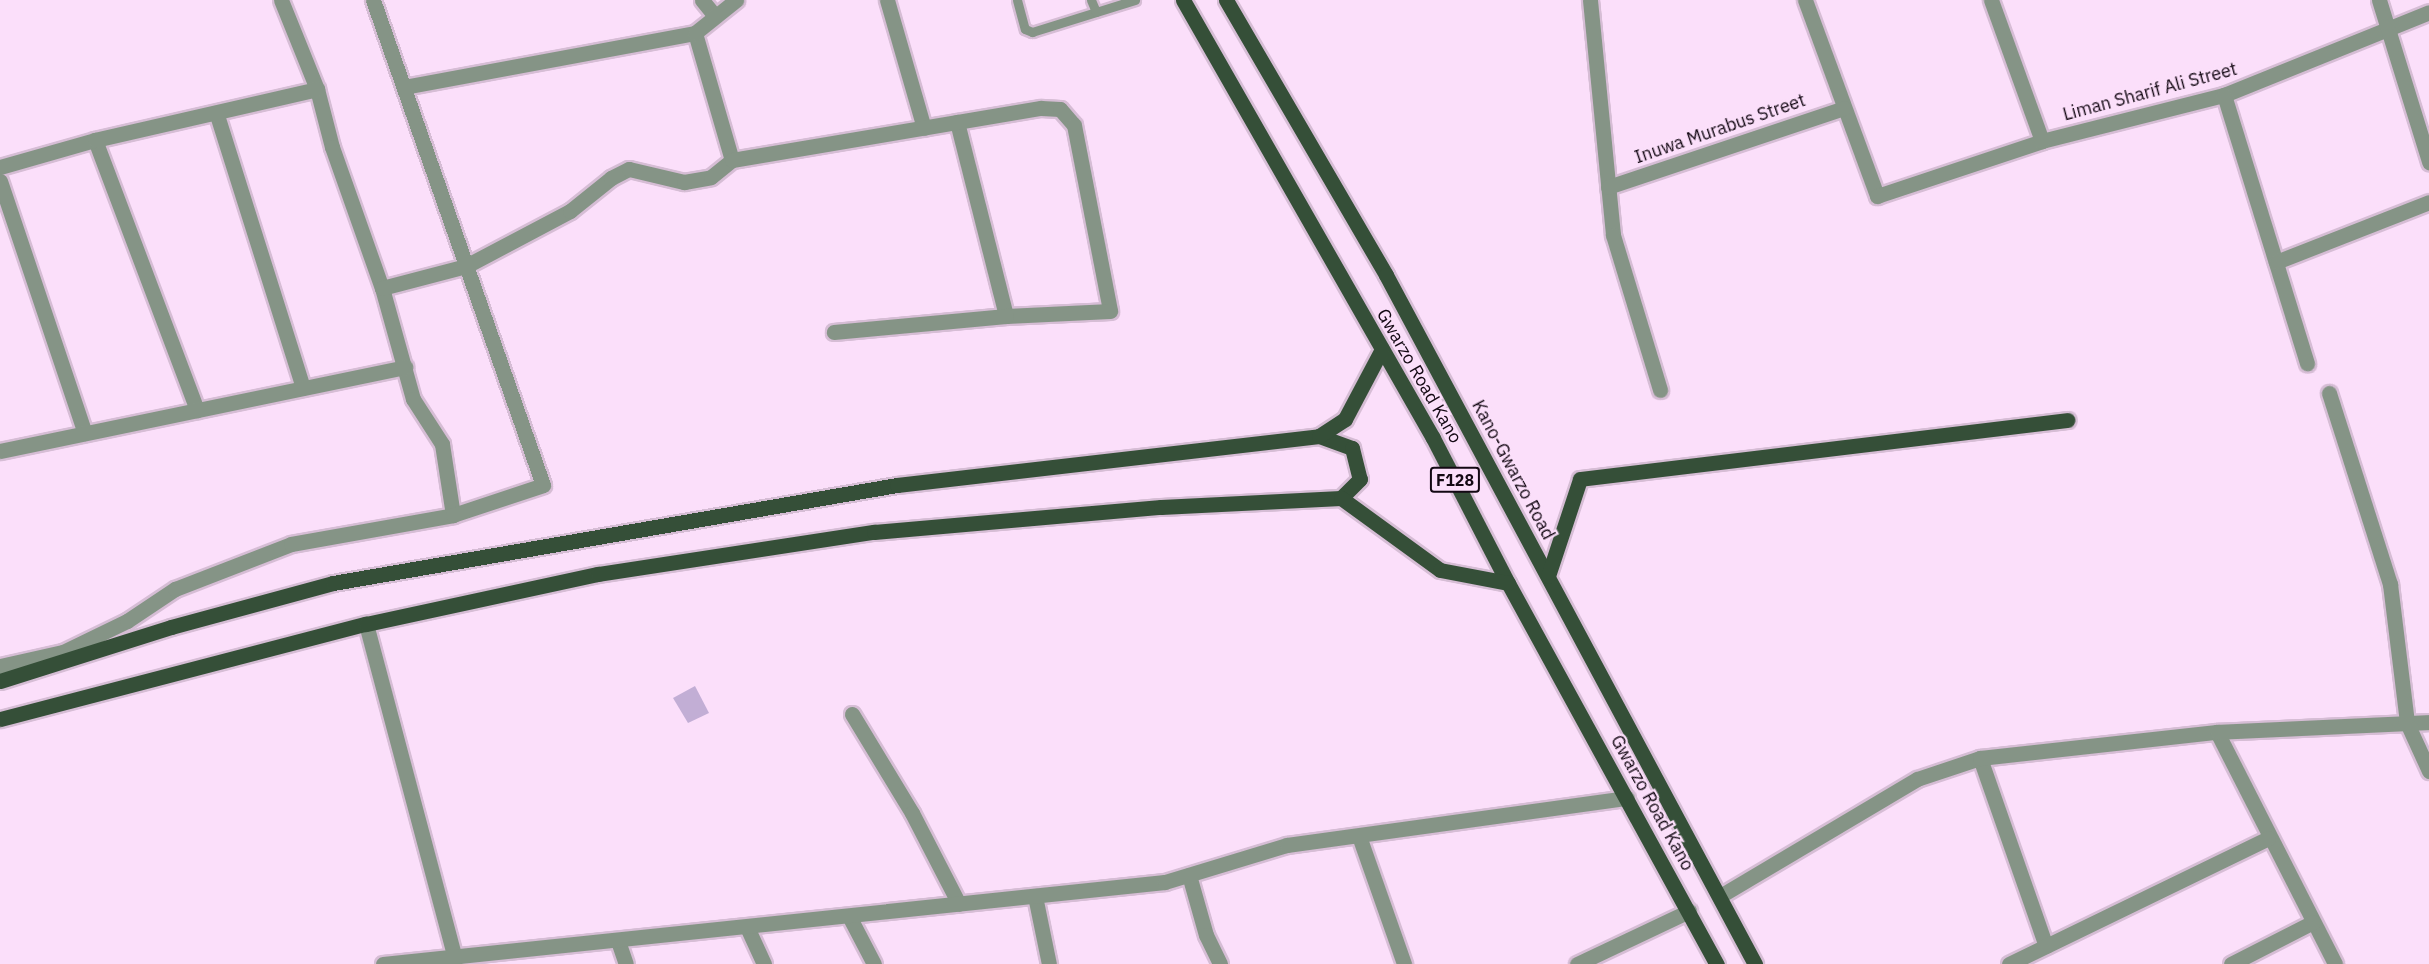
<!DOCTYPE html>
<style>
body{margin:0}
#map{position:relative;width:2429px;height:964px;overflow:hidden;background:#fbdffa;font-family:"IBM Plex Sans",sans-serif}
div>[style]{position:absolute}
.building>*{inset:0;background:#c2aed5}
.roads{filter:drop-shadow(2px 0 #d6bdd5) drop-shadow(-2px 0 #d6bdd5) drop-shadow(0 2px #d6bdd5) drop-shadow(0 -2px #d6bdd5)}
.service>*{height:9px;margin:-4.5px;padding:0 4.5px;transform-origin:4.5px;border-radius:4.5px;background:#859486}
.minor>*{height:15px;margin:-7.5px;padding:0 7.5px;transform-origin:7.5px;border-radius:7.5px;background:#859486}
.tertiary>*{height:15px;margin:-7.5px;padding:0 7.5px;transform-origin:7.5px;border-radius:7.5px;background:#859486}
.primary>*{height:15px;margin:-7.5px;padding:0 7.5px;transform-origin:7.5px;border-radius:7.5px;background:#354f38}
span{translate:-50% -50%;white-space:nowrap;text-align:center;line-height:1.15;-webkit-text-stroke:4.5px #fbdffa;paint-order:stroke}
.shield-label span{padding:2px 4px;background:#fbdffa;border:2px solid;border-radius:4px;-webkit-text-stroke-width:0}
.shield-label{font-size:16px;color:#130813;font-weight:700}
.street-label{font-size:18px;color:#130813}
</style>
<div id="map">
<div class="building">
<i style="clip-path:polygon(695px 686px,709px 713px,688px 723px,673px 698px)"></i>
</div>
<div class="roads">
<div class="service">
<i style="left:1017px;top:0;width:30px;rotate:75deg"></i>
<i style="left:1025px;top:29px;width:8px;rotate:23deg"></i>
<i style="left:1032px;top:32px;width:108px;rotate:-17.3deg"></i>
<i style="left:1091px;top:0;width:13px;rotate:67deg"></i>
</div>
<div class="minor">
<i style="left:281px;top:0;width:96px;rotate:68deg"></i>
<i style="left:317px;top:89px;width:60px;rotate:75.5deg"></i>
<i style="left:332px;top:147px;width:150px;rotate:70.5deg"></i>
<i style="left:382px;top:288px;width:115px;rotate:74.4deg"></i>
<i style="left:413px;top:399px;width:54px;rotate:57.2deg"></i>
<i style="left:442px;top:444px;width:72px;rotate:81.2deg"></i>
<i style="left:702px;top:0;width:19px;rotate:51deg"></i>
<i style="left:887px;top:0;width:133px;rotate:73.9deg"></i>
<i style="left:1590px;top:0;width:236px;rotate:84.4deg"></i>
<i style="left:1613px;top:235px;width:162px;rotate:73.1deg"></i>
<i style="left:1805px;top:0;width:209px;rotate:69.8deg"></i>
<i style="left:1877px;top:196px;width:174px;rotate:-18.4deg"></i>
<i style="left:2042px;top:141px;width:188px;rotate:-14.2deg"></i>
<i style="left:2224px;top:95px;width:221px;rotate:-22deg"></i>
<i style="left:1991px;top:0;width:150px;rotate:70.1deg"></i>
<i style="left:2379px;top:0;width:170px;rotate:72.8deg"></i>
<i style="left:695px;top:33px;width:132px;rotate:73.8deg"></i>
<i style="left:404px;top:87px;width:296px;rotate:-10.5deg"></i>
<i style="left:695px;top:33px;width:53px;rotate:-38.8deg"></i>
<i style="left:2224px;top:95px;width:281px;rotate:72.8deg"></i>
<i style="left:217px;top:115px;width:286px;rotate:72.5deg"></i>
<i style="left:957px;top:122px;width:200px;rotate:75.8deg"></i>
<i style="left:95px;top:140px;width:289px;rotate:69.3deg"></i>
<i style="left:0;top:167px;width:99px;rotate:-15.9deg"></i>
<i style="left:95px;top:140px;width:228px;rotate:-12.9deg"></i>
<i style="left:0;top:181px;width:266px;rotate:71.4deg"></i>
<i style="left:1608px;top:187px;width:249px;rotate:-18.5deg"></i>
<i style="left:2276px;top:262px;width:164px;rotate:-21.4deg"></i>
<i style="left:382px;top:288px;width:87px;rotate:-14.7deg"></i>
<i style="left:466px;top:266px;width:118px;rotate:-27.9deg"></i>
<i style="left:570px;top:211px;width:53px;rotate:-38.8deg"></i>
<i style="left:611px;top:178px;width:20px;rotate:-27deg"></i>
<i style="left:629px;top:169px;width:57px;rotate:13.3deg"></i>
<i style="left:684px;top:182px;width:27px;rotate:-10deg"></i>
<i style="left:711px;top:177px;width:27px;rotate:-39deg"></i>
<i style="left:732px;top:160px;width:313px;rotate:-9.6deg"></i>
<i style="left:1041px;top:108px;width:19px;rotate:3deg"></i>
<i style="left:1060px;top:109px;width:21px;rotate:49deg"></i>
<i style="left:1074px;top:125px;width:189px;rotate:79deg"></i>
<i style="left:1110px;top:311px;width:104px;rotate:177.2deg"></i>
<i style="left:1006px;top:316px;width:173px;rotate:174.7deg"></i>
<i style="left:2329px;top:393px;width:201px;rotate:72.3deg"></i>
<i style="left:2390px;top:584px;width:140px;rotate:83deg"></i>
<i style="left:2407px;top:723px;width:53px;rotate:65.4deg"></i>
<i style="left:0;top:451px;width:414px;rotate:-11.7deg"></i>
<i style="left:366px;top:624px;width:347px;rotate:75.1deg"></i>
<i style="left:0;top:666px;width:65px;rotate:-12.5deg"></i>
<i style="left:63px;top:652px;width:71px;rotate:-25.8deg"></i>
<i style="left:127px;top:621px;width:58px;rotate:-33.7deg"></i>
<i style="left:175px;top:589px;width:124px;rotate:-21.2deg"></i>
<i style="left:291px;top:544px;width:165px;rotate:-10.1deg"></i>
<i style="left:453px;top:515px;width:95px;rotate:-18.4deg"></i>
<i style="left:543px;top:485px;width:514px;rotate:-109.32deg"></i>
<i style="left:852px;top:714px;width:116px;rotate:58.8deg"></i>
<i style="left:912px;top:813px;width:102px;rotate:62.7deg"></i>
<i style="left:2217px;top:732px;width:260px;rotate:63deg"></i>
<i style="left:1980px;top:758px;width:199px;rotate:70.7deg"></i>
<i style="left:1359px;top:836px;width:136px;rotate:70.6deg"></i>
<i style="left:1189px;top:875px;width:62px;rotate:74.2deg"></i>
<i style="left:1206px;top:935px;width:32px;rotate:64deg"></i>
<i style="left:1035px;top:896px;width:69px;rotate:78.4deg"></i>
<i style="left:849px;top:916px;width:54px;rotate:62.5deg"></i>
<i style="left:747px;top:927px;width:41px;rotate:65.3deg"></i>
<i style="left:618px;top:941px;width:24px;rotate:71deg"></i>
<i style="left:383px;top:964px;width:786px;rotate:-5.99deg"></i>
<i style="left:1165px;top:882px;width:127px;rotate:-16.9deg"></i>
<i style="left:1287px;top:845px;width:343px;rotate:-7.9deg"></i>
<i style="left:1577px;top:964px;width:124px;rotate:-25.3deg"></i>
<i style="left:2009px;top:964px;width:288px;rotate:-25.9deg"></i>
<i style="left:2231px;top:964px;width:92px;rotate:-27.1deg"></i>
</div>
<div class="tertiary">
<i style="left:1720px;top:896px;width:229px;rotate:-30.7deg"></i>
<i style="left:1917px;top:779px;width:66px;rotate:-18.4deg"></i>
<i style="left:1980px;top:758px;width:238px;rotate:-6.3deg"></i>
<i style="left:2217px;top:732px;width:212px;rotate:-2.7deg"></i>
</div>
<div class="primary">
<i style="left:1183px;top:0;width:504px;rotate:60.28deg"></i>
<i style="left:1433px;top:438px;width:163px;rotate:62.7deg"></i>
<i style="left:1508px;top:583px;width:435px;rotate:61.3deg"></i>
<i style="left:1226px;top:0;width:318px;rotate:59.8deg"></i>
<i style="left:1386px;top:275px;width:782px;rotate:61.83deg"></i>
<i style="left:1319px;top:436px;width:35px;rotate:20deg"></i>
<i style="left:1352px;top:448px;width:32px;rotate:76deg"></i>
<i style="left:1360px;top:479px;width:27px;rotate:135deg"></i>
<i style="left:1548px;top:576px;width:102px;rotate:-71.7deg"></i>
<i style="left:1580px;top:479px;width:491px;rotate:-6.9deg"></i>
<i style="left:0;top:681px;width:179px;rotate:-17.5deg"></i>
<i style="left:171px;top:627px;width:168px;rotate:-15.2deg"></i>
<i style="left:333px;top:583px;width:572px;rotate:-9.86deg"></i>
<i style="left:897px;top:485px;width:425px;rotate:-6.6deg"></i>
<i style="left:1319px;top:436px;width:31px;rotate:-33deg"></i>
<i style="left:1345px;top:419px;width:79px;rotate:-62.1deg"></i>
<i style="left:0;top:719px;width:378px;rotate:-14.6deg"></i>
<i style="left:366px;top:624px;width:237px;rotate:-12.2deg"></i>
<i style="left:598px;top:574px;width:279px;rotate:-8.7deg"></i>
<i style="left:874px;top:532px;width:288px;rotate:-5deg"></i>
<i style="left:1161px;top:507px;width:180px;rotate:-2.9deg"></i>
<i style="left:1341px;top:498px;width:122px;rotate:36deg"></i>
<i style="left:1440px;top:570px;width:69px;rotate:10.8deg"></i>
</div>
</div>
<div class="shield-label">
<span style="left:1455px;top:480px">F128</span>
</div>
<div class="street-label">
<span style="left:2150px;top:92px;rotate:-15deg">Liman Sharif Ali Street</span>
<span style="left:1720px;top:129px;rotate:-19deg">Inuwa Murabus Street</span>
<span style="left:1419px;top:376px;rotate:60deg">Gwarzo Road Kano</span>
<span style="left:1513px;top:470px;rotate:62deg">Kano-Gwarzo Road</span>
<span style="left:1652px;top:803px;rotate:61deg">Gwarzo Road Kano</span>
</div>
</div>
